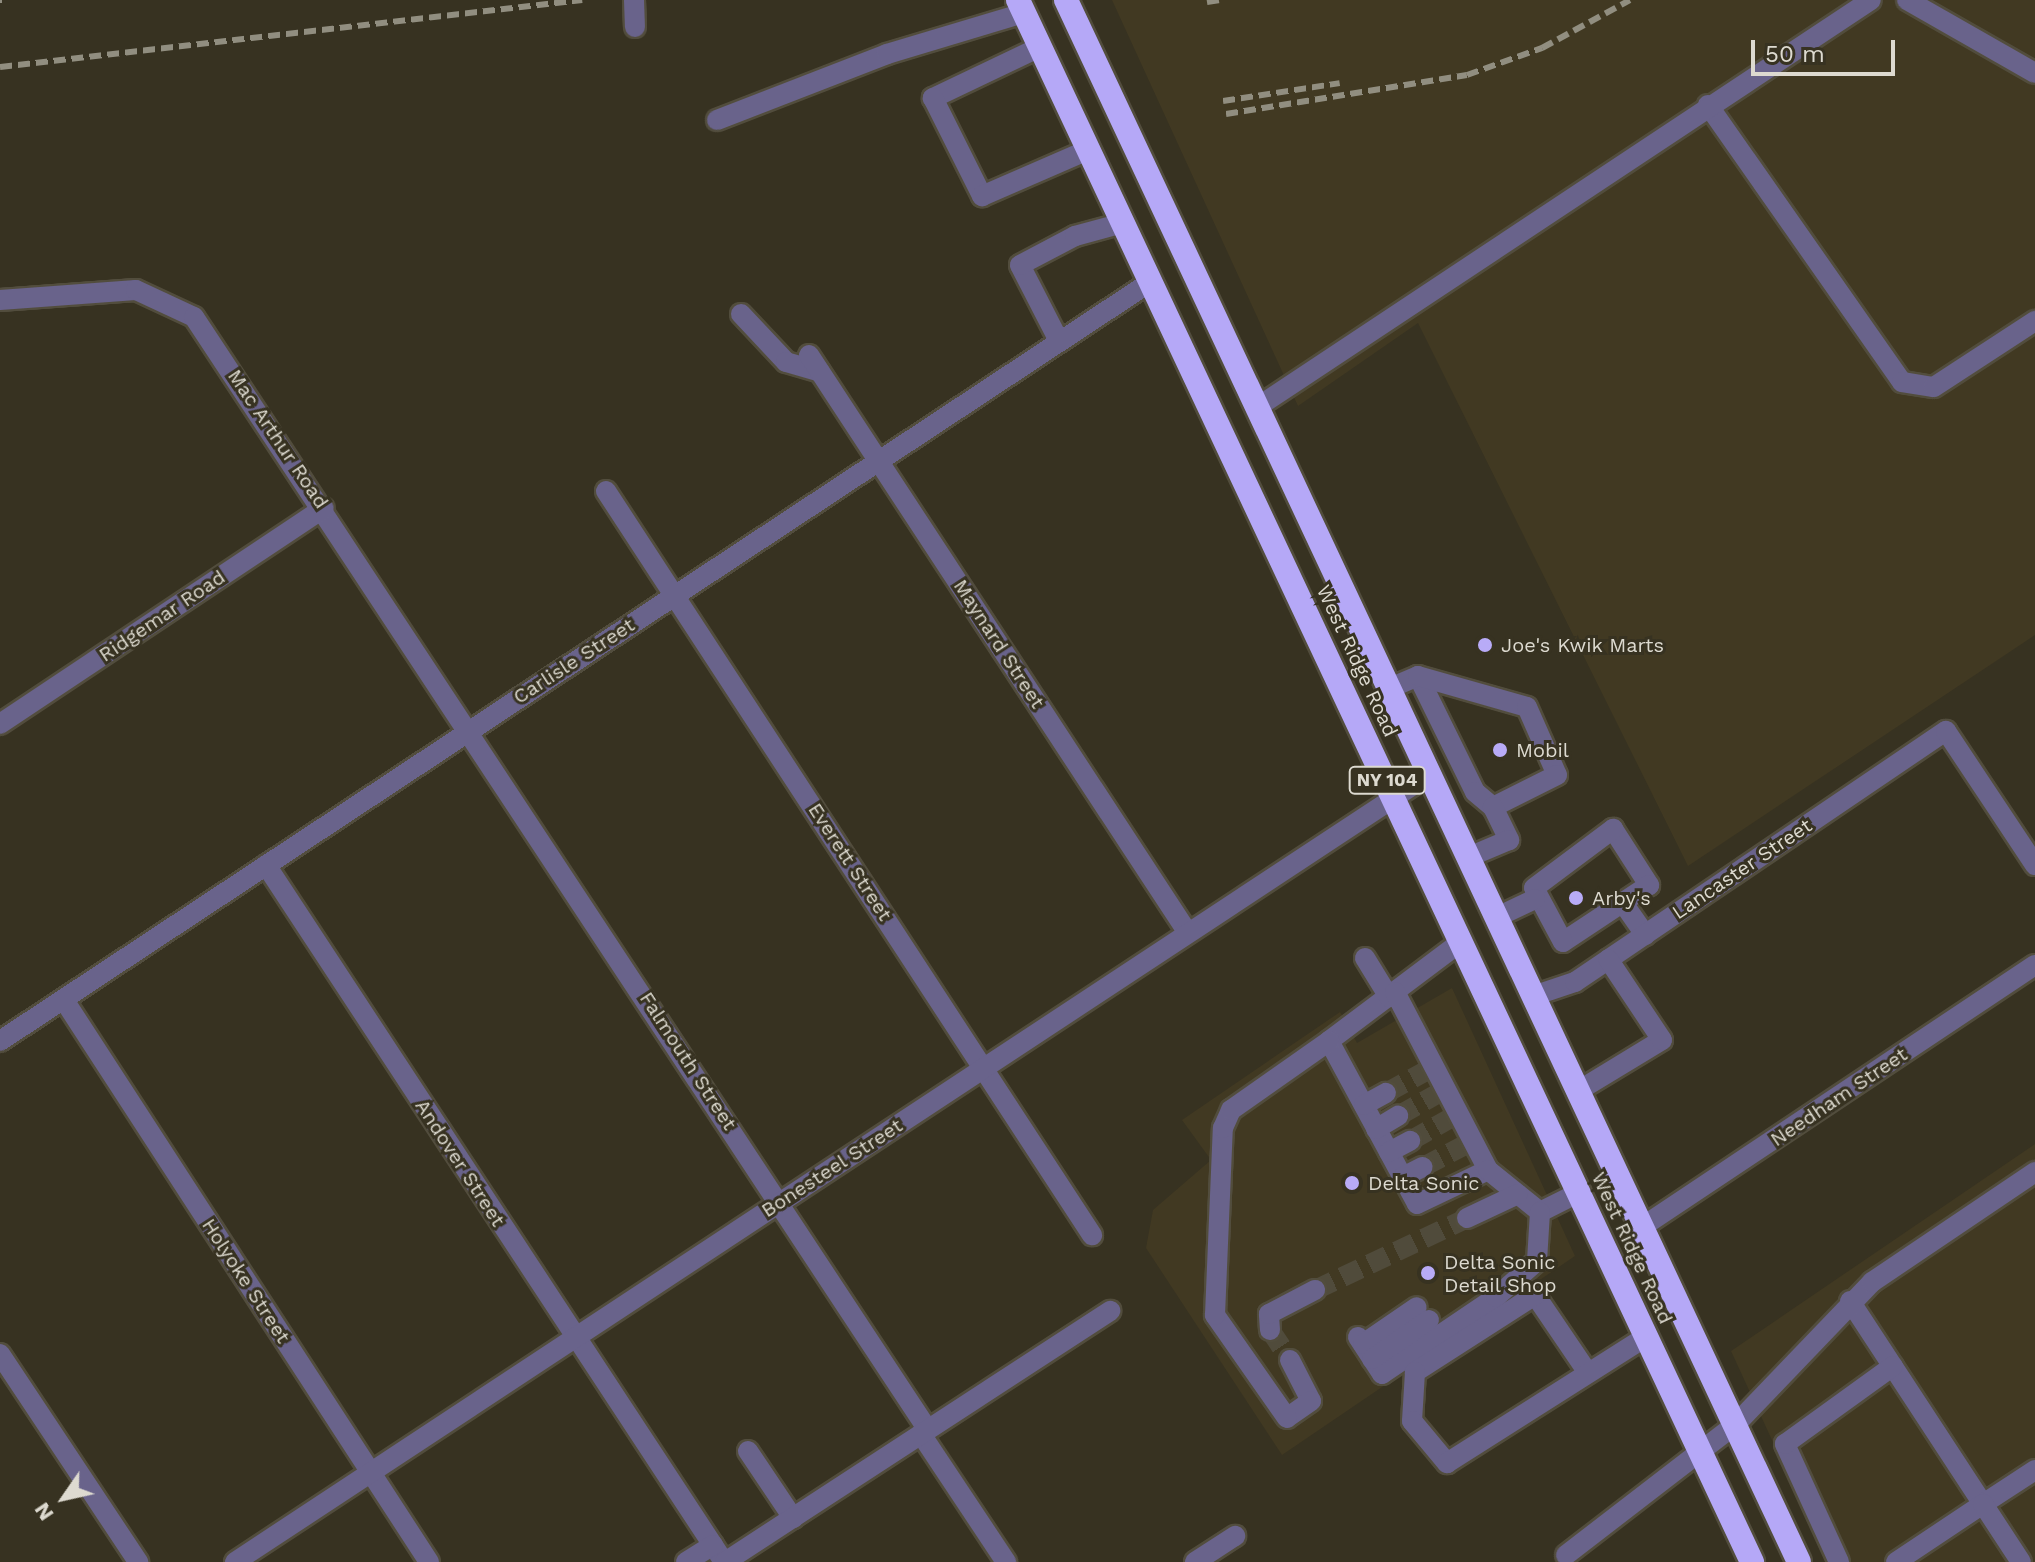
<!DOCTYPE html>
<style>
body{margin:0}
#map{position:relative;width:2035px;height:1562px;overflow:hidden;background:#373221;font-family:"Work Sans",sans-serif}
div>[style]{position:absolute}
.built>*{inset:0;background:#413922}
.minor-tunnel>*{height:20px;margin-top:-10px;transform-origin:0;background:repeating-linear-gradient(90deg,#504b3b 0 20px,transparent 0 30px)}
.roads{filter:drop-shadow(2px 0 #524d3d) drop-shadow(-2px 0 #524d3d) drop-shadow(0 2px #524d3d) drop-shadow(0 -2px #524d3d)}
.minor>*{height:20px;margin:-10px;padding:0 10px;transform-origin:10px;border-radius:10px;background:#69638b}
.highway>*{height:24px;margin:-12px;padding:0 12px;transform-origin:12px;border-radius:12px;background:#b5a8f7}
.rail>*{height:6px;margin-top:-3px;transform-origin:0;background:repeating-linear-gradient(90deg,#918e80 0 12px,transparent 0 18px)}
.dots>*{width:22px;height:22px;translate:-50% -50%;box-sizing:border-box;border:4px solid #373221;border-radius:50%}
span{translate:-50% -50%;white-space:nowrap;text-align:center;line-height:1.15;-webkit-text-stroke:6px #373221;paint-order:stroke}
.shield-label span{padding:2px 6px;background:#373221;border:2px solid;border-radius:6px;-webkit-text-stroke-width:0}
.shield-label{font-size:18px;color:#dddad0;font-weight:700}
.street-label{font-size:20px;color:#dddad0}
.poi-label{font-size:20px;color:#dddad0}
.left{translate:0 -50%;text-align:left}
.north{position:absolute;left:24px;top:1458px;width:80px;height:80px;-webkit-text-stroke:6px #373221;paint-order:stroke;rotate:236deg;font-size:22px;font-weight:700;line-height:32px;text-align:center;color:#dddad0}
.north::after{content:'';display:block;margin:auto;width:28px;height:36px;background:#dddad0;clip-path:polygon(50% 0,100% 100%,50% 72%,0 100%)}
.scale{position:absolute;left:1751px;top:40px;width:144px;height:36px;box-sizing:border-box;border:4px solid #dddad0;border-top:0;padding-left:10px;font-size:24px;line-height:28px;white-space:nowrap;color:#dddad0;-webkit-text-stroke:6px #373221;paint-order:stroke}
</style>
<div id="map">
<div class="built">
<i style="clip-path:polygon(1112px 0,2035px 0,2035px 635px,1688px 866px,1418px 323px,1298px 406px)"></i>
<i style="clip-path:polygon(1452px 988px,1575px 1256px,1282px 1455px,1146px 1248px,1153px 1210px,1211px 1160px,1182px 1120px,1340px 1012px,1357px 1043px)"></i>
<i style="clip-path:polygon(2035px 1144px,2035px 1562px,1828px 1562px,1731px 1351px)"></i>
</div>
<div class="minor-tunnel">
<i style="left:1386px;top:1093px;width:43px;rotate:-28.9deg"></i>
<i style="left:1398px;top:1116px;width:45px;rotate:-29.4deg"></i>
<i style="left:1410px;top:1141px;width:45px;rotate:-29.4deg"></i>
<i style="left:1423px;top:1167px;width:45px;rotate:-27.7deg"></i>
<i style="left:1315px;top:1290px;width:168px;rotate:-25.3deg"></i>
<i style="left:1270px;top:1330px;width:36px;rotate:56deg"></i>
</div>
<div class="roads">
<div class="minor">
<i style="left:634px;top:0;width:27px;rotate:88deg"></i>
<i style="left:1907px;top:0;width:147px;rotate:29.7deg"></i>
<i style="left:1040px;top:47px;width:119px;rotate:154.5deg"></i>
<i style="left:933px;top:98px;width:110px;rotate:63.4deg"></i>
<i style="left:982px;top:196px;width:116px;rotate:-23.5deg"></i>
<i style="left:1708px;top:105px;width:338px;rotate:55deg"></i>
<i style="left:1902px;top:382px;width:32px;rotate:9deg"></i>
<i style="left:1934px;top:387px;width:121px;rotate:-33.2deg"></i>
<i style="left:717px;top:120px;width:182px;rotate:-21.2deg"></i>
<i style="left:887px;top:54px;width:143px;rotate:-16.7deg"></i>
<i style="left:0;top:300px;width:136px;rotate:-4.2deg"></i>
<i style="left:136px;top:290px;width:64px;rotate:25deg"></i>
<i style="left:194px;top:317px;width:1333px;rotate:56.6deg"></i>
<i style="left:741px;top:314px;width:66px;rotate:46.8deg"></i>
<i style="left:786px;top:362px;width:35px;rotate:16deg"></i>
<i style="left:1059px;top:341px;width:85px;rotate:-117.2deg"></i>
<i style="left:1020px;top:265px;width:62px;rotate:-27.8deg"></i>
<i style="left:1075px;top:236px;width:50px;rotate:-15.2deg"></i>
<i style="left:809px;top:355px;width:691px;rotate:56.75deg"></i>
<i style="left:1259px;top:406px;width:734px;rotate:-33.56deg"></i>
<i style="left:606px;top:491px;width:889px;rotate:56.85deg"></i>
<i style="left:1418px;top:676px;width:129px;rotate:63.8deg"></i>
<i style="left:1475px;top:792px;width:23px;rotate:40deg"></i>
<i style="left:1390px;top:688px;width:30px;rotate:-23deg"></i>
<i style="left:1418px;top:676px;width:113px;rotate:15.9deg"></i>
<i style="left:1527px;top:707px;width:74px;rotate:66.2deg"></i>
<i style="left:1557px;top:775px;width:72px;rotate:153.4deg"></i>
<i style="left:1493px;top:807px;width:37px;rotate:64deg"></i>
<i style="left:1509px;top:840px;width:43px;rotate:157deg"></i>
<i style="left:0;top:724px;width:389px;rotate:-33.7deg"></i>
<i style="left:1613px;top:829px;width:67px;rotate:57.3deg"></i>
<i style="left:1649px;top:885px;width:103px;rotate:146.5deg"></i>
<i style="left:1563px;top:942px;width:61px;rotate:-118.2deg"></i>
<i style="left:1534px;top:888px;width:99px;rotate:-36.8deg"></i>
<i style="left:266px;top:865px;width:834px;rotate:56.69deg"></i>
<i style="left:1623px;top:903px;width:39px;rotate:55deg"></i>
<i style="left:1497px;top:917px;width:42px;rotate:-25.3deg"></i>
<i style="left:1462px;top:941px;width:166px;rotate:143.1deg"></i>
<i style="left:1329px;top:1041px;width:185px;rotate:61.6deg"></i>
<i style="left:1417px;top:1204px;width:79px;rotate:-25.6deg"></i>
<i style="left:1365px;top:958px;width:46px;rotate:58.4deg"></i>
<i style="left:1395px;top:992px;width:201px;rotate:62.4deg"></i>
<i style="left:1488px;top:1170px;width:67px;rotate:38.9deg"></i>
<i style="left:1533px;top:996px;width:44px;rotate:-18.4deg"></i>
<i style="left:1575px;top:982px;width:448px;rotate:-34.1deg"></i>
<i style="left:1946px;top:731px;width:161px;rotate:56.4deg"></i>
<i style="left:64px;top:1000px;width:670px;rotate:57deg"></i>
<i style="left:0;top:1041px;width:1378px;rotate:-33.42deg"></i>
<i style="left:1578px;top:1091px;width:98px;rotate:-31.3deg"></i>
<i style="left:1662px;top:1040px;width:97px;rotate:-123.7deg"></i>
<i style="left:1364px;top:1105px;width:25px;rotate:-29deg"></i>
<i style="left:1376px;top:1129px;width:26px;rotate:-31deg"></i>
<i style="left:1389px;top:1152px;width:24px;rotate:-28deg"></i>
<i style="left:1403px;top:1177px;width:22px;rotate:-27deg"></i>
<i style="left:1540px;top:1212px;width:45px;rotate:-26.6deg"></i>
<i style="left:1467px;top:1218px;width:56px;rotate:-25.2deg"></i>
<i style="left:1642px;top:1227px;width:472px;rotate:-33.7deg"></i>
<i style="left:1850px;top:1301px;width:243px;rotate:56.8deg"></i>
<i style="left:1983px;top:1504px;width:62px;rotate:-33.2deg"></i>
<i style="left:1270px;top:1330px;width:16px;rotate:-94deg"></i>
<i style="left:1269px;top:1314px;width:52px;rotate:-27.6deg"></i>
<i style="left:1358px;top:1337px;width:44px;rotate:57deg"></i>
<i style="left:1382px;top:1374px;width:138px;rotate:-34deg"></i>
<i style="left:1496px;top:1297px;width:55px;rotate:-41.3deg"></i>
<i style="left:1537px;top:1261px;width:49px;rotate:-86.5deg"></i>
<i style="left:1363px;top:1344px;width:65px;rotate:-34.4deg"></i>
<i style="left:0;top:1354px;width:250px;rotate:56.4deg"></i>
<i style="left:1372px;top:1359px;width:69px;rotate:-34.4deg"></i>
<i style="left:1290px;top:1360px;width:46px;rotate:62.9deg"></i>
<i style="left:1311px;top:1401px;width:29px;rotate:145deg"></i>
<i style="left:1287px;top:1418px;width:126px;rotate:-125deg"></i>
<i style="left:1215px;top:1315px;width:187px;rotate:-87.6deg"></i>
<i style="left:1223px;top:1128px;width:20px;rotate:-66deg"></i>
<i style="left:1231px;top:1110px;width:120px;rotate:-35.1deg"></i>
<i style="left:1586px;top:1370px;width:91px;rotate:-124.2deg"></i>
<i style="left:1535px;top:1295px;width:143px;rotate:147.3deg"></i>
<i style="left:1415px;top:1372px;width:49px;rotate:93.5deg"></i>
<i style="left:1412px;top:1421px;width:55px;rotate:50.2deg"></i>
<i style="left:1447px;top:1463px;width:237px;rotate:-32.4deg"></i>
<i style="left:921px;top:1434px;width:154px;rotate:56.4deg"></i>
<i style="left:748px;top:1451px;width:81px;rotate:56.1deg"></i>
<i style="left:1566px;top:1555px;width:213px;rotate:-37.6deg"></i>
<i style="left:1735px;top:1425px;width:198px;rotate:-46.2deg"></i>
<i style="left:1872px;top:1282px;width:197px;rotate:-34deg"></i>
<i style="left:235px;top:1562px;width:1431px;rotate:-33.4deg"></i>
<i style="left:686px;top:1562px;width:32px;rotate:-32deg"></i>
<i style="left:725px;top:1562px;width:460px;rotate:-33.1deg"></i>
<i style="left:1195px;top:1562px;width:48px;rotate:-33deg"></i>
<i style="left:1839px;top:1562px;width:130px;rotate:-114.6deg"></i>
<i style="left:1785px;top:1444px;width:133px;rotate:-35.8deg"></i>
<i style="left:1896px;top:1562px;width:105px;rotate:-33.7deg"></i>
<i style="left:1983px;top:1504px;width:69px;rotate:56.8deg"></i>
</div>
<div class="highway">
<i style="left:1018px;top:0;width:1726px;rotate:64.83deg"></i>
<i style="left:1066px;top:0;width:1725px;rotate:64.86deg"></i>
</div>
</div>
<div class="rail">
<i style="left:0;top:0;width:2px"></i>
<i style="left:1207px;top:2px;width:13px;rotate:-9deg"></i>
<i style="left:0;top:67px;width:586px;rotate:-6.57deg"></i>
<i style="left:1223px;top:101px;width:118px;rotate:-8.7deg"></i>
<i style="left:1226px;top:114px;width:244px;rotate:-9.2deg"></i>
<i style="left:1467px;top:75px;width:80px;rotate:-19.8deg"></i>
<i style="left:1542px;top:48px;width:100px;rotate:-28.6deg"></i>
</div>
<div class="dots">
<i style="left:1485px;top:645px;background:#b8abf7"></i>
<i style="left:1500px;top:750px;background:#b8abf7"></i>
<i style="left:1576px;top:898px;background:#b8abf7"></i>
<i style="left:1352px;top:1183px;background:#b8abf7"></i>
<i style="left:1428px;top:1273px;background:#b8abf7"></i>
</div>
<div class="shield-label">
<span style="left:1387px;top:780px">NY 104</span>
</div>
<div class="street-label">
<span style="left:278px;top:439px;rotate:56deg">Mac Arthur Road</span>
<span style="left:162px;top:616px;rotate:-34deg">Ridgemar Road</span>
<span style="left:999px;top:644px;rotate:57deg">Maynard Street</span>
<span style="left:574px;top:661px;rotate:-33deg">Carlisle Street</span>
<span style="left:1357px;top:661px;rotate:65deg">West Ridge Road</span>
<span style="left:850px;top:862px;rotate:57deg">Everett Street</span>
<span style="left:1742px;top:869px;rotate:-34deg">Lancaster Street</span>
<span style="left:688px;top:1061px;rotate:57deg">Falmouth Street</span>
<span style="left:1839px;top:1097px;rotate:-34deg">Needham Street</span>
<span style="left:460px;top:1163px;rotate:57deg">Andover Street</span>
<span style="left:832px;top:1168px;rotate:-33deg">Bonesteel Street</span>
<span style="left:1632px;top:1248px;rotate:65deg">West Ridge Road</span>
<span style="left:246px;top:1281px;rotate:57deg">Holyoke Street</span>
</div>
<div class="poi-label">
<span class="left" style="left:1501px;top:645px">Joe's Kwik Marts</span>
<span class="left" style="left:1516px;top:750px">Mobil</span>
<span class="left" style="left:1592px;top:898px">Arby's</span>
<span class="left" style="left:1368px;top:1183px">Delta Sonic</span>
<span class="left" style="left:1444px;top:1274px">Delta Sonic<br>Detail Shop</span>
</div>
<div class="north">N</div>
<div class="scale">50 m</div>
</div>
